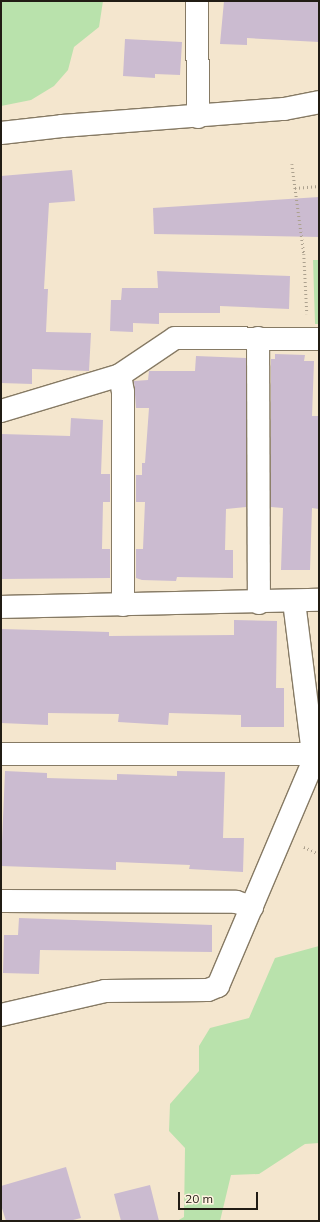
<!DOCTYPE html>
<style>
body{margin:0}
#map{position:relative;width:320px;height:1222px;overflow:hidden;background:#f4e6ce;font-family:Mulish,sans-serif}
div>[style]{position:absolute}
.green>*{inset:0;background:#b9e2ac}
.building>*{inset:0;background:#cbbbd0}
.path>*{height:2.5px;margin-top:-1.25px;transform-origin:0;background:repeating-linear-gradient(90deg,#aca18e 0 1px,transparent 0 4px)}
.roads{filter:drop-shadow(1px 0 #867a64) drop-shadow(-1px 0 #867a64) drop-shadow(0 1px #867a64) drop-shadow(0 -1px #867a64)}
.minor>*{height:22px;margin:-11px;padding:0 11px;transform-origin:11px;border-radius:11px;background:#fff}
span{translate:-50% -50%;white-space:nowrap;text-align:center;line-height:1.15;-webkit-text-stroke:4px #fff4e1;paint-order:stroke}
.frame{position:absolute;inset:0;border:2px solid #211c14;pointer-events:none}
.scale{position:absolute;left:178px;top:1192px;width:80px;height:18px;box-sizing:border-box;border:2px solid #211c14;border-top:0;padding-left:5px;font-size:12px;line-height:14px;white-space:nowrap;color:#211c14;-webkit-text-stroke:3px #fff4e1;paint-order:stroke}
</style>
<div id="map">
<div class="green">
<i style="clip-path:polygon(1px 1px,103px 1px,99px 27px,74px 47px,68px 70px,54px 86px,31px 100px,1px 106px)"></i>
<i style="clip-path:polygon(313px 260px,319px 260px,319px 324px,315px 324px)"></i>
<i style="clip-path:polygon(319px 946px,319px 1143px,305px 1144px,259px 1174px,231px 1175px,220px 1221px,177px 1221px,184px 1217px,185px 1148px,169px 1131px,170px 1104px,199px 1071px,199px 1046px,210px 1028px,249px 1018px,275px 958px)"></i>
</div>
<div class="building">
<i style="clip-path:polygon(224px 1px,319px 1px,319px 42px,247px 38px,247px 45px,220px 44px)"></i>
<i style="clip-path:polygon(125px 39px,182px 42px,180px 75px,155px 74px,155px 78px,123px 76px)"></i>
<i style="clip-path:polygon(72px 170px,75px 201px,49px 203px,44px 289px,48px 289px,46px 332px,91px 333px,89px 371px,32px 369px,32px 384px,1px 383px,1px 176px)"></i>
<i style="clip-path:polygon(319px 197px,319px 237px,154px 234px,153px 208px)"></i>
<i style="clip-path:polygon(157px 271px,290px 276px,289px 309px,220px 306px,220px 313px,159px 313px,159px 324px,133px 323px,133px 332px,110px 331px,111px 300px,121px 300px,122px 288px,158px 288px)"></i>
<i style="clip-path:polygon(275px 354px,305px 355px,304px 361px,314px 361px,312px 416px,319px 416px,319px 509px,312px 508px,310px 570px,281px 570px,283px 508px,271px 507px,271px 359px,275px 359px)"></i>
<i style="clip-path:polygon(196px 356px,246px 358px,246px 507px,226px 509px,225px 550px,233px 550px,233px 578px,177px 577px,176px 581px,142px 580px,136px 578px,136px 549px,143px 549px,145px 502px,136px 502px,136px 475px,142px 475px,142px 463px,145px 463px,149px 408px,136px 408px,134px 381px,148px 380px,149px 371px,195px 371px)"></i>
<i style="clip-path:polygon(71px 418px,103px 420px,101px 474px,110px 474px,110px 502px,103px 502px,102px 549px,110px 549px,110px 578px,1px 579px,1px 434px,70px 436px)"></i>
<i style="clip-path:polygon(234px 620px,277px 621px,276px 688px,284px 688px,284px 727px,241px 727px,241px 715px,169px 713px,168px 725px,118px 722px,119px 714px,48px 713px,48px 725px,1px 723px,1px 629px,109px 632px,109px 636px,234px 635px)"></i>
<i style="clip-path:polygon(5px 771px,47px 773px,47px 778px,117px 780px,117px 774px,177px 776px,177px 771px,225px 772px,223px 838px,244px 838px,243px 872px,189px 869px,190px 865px,116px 862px,116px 870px,1px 866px)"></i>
<i style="clip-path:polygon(19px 918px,212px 925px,212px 952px,40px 950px,39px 974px,3px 973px,4px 935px,18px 935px)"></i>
<i style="clip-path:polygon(66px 1167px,81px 1218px,69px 1221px,6px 1221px,1px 1205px,1px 1186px)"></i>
<i style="clip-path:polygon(150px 1185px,159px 1221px,121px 1221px,114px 1194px)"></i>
</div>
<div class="path">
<i style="left:292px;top:164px;width:91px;rotate:82.4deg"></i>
<i style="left:304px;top:254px;width:60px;rotate:87.1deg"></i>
<i style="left:295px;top:188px;width:24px;rotate:-5deg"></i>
<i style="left:304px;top:847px;width:17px;rotate:25deg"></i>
</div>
<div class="roads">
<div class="minor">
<i style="left:197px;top:1px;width:116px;rotate:89.5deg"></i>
<i style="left:1px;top:133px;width:61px;rotate:-6.5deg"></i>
<i style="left:62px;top:126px;width:223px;rotate:-4.4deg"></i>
<i style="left:284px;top:109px;width:36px;rotate:-11deg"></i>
<i style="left:258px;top:338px;width:265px;rotate:89.8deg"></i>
<i style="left:120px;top:375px;width:17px;rotate:80deg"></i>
<i style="left:123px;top:392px;width:213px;rotate:90deg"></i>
<i style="left:1px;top:411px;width:124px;rotate:-16.8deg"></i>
<i style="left:120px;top:375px;width:66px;rotate:-33.9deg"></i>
<i style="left:175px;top:338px;width:144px;rotate:0.4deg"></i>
<i style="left:1px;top:607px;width:318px;rotate:-1.3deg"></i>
<i style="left:1px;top:754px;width:312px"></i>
<i style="left:1px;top:901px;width:235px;rotate:0.2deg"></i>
<i style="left:236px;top:902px;width:17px;rotate:17deg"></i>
<i style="left:1px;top:1015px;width:107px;rotate:-13deg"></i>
<i style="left:105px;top:991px;width:103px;rotate:-0.6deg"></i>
<i style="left:208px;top:990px;width:11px;rotate:-22deg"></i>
<i style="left:218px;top:986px;width:238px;rotate:-67deg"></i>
<i style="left:311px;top:767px;width:13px;rotate:-81deg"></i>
<i style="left:313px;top:754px;width:153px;rotate:-97.1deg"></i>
</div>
</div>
<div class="frame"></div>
<div class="scale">20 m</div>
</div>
